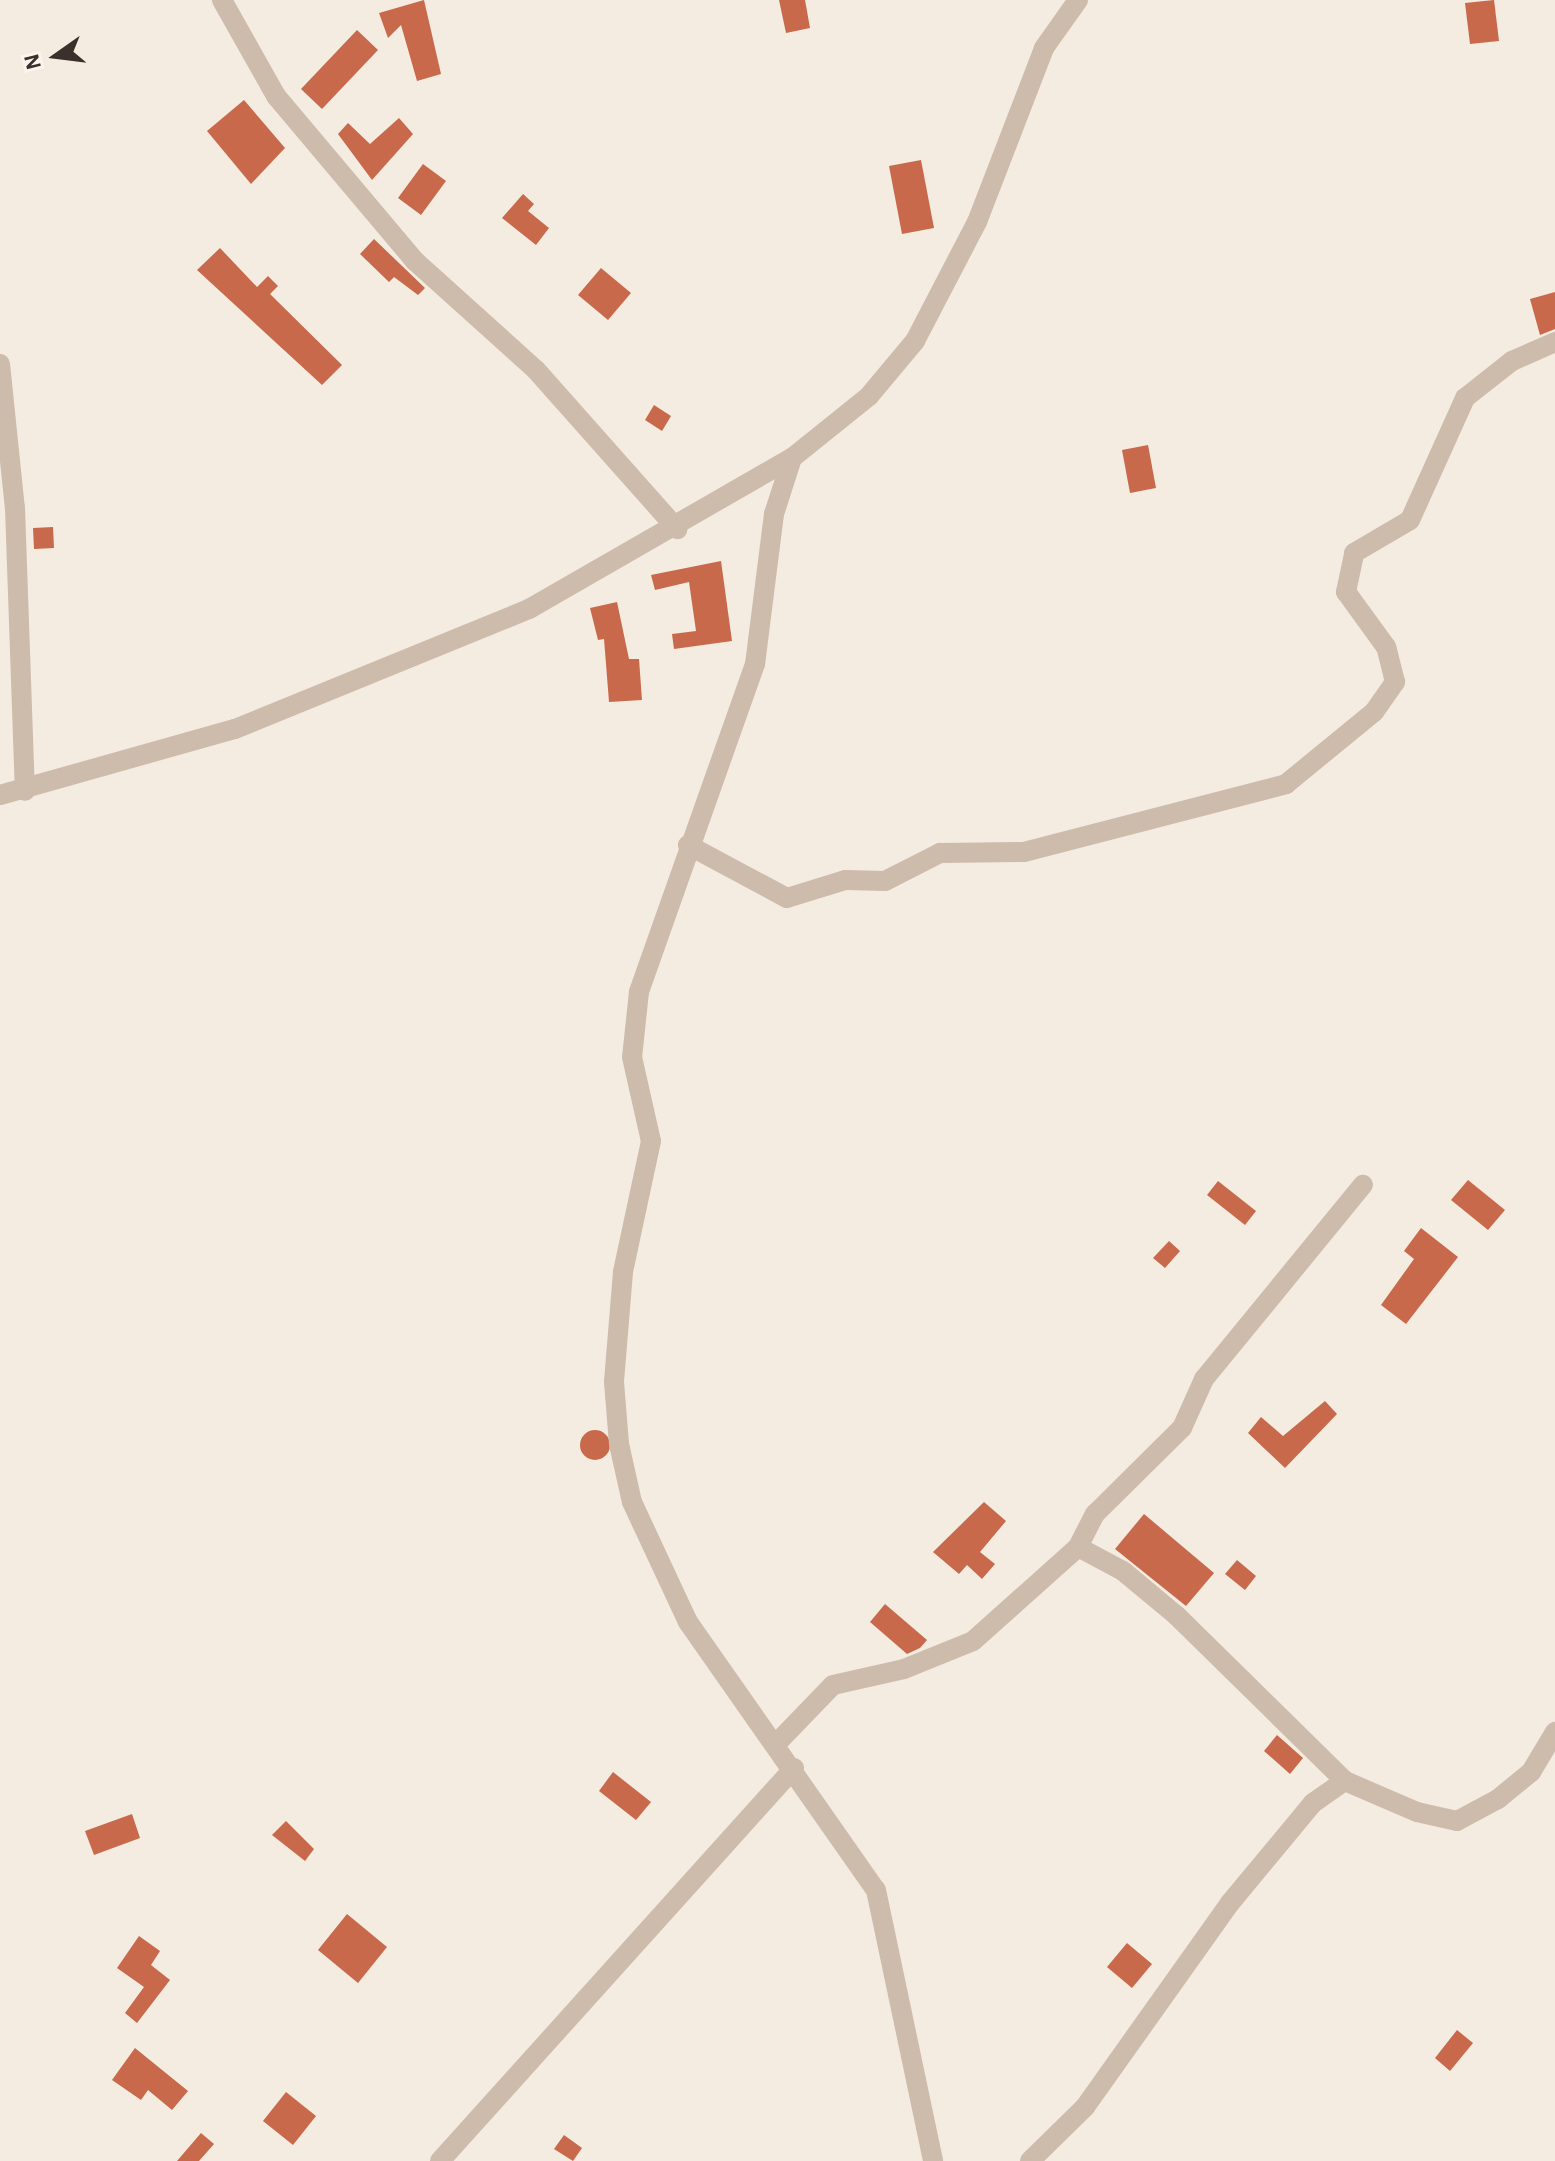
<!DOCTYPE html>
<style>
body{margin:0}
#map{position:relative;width:1555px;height:2161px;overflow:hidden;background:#f4ebe1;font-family:"Alegreya Sans",sans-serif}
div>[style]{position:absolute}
.building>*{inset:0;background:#c8694b}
.round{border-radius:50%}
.minor>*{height:20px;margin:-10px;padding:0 10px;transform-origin:10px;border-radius:10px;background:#cdbbac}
span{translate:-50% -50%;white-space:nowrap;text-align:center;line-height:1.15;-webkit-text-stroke:8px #fbf5ee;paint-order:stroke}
.north{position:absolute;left:16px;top:16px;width:80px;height:80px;-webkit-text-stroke:6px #fbf5ee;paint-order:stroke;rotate:256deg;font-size:22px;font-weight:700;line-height:32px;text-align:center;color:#3b302b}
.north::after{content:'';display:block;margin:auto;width:28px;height:36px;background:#3b302b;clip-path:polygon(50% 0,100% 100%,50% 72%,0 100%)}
</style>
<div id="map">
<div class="building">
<i style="clip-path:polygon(424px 0,441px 74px,417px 81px,401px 25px,388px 38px,379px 13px)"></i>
<i style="clip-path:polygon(779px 0,805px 0,810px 28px,786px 33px)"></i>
<i style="clip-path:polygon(1494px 0,1499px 41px,1470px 44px,1465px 3px)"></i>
<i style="clip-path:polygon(357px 30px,378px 50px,322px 109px,301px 89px)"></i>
<i style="clip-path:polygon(244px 100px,285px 148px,251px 184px,207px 131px)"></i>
<i style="clip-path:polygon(399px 118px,413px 134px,372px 180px,338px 134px,348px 123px,370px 144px)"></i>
<i style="clip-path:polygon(921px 160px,934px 228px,902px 234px,889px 166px)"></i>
<i style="clip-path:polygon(423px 164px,446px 181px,421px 215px,398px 198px)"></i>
<i style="clip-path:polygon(523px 194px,534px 204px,528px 211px,549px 228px,536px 245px,502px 218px)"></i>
<i style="clip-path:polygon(374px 239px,425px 288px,418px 295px,394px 277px,389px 282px,360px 254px)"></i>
<i style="clip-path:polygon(220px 248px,257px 287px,268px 276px,278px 286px,270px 294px,342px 365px,322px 385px,197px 270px)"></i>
<i style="clip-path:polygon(601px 268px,631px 293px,608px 320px,578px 295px)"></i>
<i style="clip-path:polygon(1555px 292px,1555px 329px,1540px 335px,1530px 299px)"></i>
<i style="clip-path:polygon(654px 405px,671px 416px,662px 431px,645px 420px)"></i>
<i style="clip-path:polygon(1148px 445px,1156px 488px,1130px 493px,1122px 450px)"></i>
<i style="clip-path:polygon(53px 527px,54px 548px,34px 549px,33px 528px)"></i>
<i style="clip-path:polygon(721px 561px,732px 641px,674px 649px,672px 634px,696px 631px,689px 582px,655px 590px,651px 575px)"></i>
<i style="clip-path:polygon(617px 602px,629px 659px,639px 659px,642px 700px,609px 702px,604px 639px,598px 640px,590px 608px)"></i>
<i style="clip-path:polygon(1468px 1180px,1505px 1210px,1488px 1230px,1451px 1200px)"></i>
<i style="clip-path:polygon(1218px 1181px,1256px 1211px,1245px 1225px,1207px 1195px)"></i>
<i style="clip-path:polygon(1421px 1228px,1458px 1257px,1406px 1324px,1381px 1305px,1414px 1259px,1404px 1251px)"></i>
<i style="clip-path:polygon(1169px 1241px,1180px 1251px,1165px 1268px,1153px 1258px)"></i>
<i style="clip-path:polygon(1325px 1401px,1337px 1414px,1285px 1468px,1248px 1433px,1261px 1417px,1283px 1436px)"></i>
<i class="round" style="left:580px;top:1430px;width:30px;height:30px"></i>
<i style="clip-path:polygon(984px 1502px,1006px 1521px,980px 1552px,995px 1564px,982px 1579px,967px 1565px,959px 1574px,933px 1552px)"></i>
<i style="clip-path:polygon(1144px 1514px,1214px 1573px,1186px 1606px,1115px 1549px)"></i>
<i style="clip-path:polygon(1237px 1560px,1256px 1576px,1245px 1590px,1225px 1574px)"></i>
<i style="clip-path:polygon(885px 1604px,927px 1640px,920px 1648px,907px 1654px,870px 1622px)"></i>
<i style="clip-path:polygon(1277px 1735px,1303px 1758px,1290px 1774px,1264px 1751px)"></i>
<i style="clip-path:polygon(613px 1772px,651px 1802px,636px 1820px,599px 1791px)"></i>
<i style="clip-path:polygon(132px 1814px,140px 1838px,94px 1855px,85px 1831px)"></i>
<i style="clip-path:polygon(286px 1821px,314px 1849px,305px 1861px,272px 1835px)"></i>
<i style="clip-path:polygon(347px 1914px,387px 1947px,358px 1983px,318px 1950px)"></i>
<i style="clip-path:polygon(139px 1936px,160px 1951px,151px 1965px,170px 1980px,137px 2023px,125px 2013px,144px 1987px,117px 1968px)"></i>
<i style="clip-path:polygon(1127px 1943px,1152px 1964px,1132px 1988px,1107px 1967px)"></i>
<i style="clip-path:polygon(1457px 2030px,1473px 2043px,1450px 2071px,1435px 2058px)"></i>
<i style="clip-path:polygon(135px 2048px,188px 2091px,172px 2110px,148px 2090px,141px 2100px,112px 2080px)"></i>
<i style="clip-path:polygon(286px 2092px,316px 2116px,293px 2145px,263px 2121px)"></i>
<i style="clip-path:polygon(201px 2133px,214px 2144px,199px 2161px,177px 2161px)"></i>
<i style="clip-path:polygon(564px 2135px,582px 2148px,573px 2161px,554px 2149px)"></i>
</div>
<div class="minor">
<i style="left:222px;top:0;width:110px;rotate:60.6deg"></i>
<i style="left:276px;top:96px;width:216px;rotate:49.9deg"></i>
<i style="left:415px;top:261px;width:163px;rotate:42deg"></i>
<i style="left:536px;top:370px;width:213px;rotate:48.4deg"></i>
<i style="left:0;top:364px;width:145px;rotate:84.1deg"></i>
<i style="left:15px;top:508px;width:283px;rotate:88deg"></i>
<i style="left:792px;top:458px;width:59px;rotate:107.8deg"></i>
<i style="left:774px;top:514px;width:151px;rotate:97.2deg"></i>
<i style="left:755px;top:664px;width:348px;rotate:109.5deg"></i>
<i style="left:639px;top:992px;width:65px;rotate:96.1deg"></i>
<i style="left:632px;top:1057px;width:86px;rotate:77.3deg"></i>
<i style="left:651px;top:1141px;width:134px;rotate:102.1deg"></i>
<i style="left:623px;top:1272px;width:110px;rotate:94.7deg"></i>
<i style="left:614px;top:1382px;width:62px;rotate:85.4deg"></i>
<i style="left:619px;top:1444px;width:59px;rotate:77.4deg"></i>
<i style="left:632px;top:1502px;width:132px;rotate:65deg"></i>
<i style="left:688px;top:1622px;width:327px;rotate:55deg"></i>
<i style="left:876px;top:1890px;width:277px;rotate:78.1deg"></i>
<i style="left:0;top:795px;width:244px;rotate:-15.7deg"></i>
<i style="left:235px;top:729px;width:318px;rotate:-22.2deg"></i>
<i style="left:529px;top:609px;width:303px;rotate:-29.9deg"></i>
<i style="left:792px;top:458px;width:99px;rotate:-38.8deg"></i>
<i style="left:869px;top:396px;width:72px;rotate:-50.1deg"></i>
<i style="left:915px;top:341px;width:134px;rotate:-62.5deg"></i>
<i style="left:977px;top:222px;width:186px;rotate:-68.9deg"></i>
<i style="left:1044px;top:48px;width:59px;rotate:-54.7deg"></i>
<i style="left:688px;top:845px;width:112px;rotate:28.2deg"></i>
<i style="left:787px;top:898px;width:61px;rotate:-17.2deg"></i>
<i style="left:845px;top:880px;width:40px;rotate:1.4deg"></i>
<i style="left:885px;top:881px;width:62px;rotate:-27deg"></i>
<i style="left:940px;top:853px;width:84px;rotate:-0.7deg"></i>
<i style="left:1024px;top:852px;width:271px;rotate:-14.5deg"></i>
<i style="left:1286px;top:784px;width:114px;rotate:-39.3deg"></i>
<i style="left:1374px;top:712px;width:37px;rotate:-55deg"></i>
<i style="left:1395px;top:682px;width:36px;rotate:-104deg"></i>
<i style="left:1386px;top:647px;width:68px;rotate:-126deg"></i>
<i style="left:1346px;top:592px;width:40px;rotate:-78deg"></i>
<i style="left:1354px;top:553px;width:65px;rotate:-30.5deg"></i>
<i style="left:1410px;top:520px;width:134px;rotate:-65.7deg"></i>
<i style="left:1465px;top:398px;width:60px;rotate:-38.2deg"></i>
<i style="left:1512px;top:361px;width:47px;rotate:-23.8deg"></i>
<i style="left:1078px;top:1547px;width:51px;rotate:28.1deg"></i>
<i style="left:1123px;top:1571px;width:69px;rotate:39.7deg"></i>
<i style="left:1176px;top:1615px;width:237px;rotate:44.5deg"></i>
<i style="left:1345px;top:1781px;width:78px;rotate:23.3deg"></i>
<i style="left:1417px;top:1812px;width:41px;rotate:12.7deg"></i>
<i style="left:1457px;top:1821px;width:47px;rotate:-28.2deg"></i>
<i style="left:1498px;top:1799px;width:43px;rotate:-39.3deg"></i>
<i style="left:1531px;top:1772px;width:47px;rotate:-59deg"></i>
<i style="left:775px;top:1745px;width:83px;rotate:-46deg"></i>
<i style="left:833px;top:1685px;width:73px;rotate:-12.7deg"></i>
<i style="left:904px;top:1669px;width:74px;rotate:-22.1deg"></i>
<i style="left:973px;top:1641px;width:141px;rotate:-41.8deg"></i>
<i style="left:1078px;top:1547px;width:37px;rotate:-63deg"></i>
<i style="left:1095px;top:1514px;width:122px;rotate:-44.7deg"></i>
<i style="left:1182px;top:1428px;width:54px;rotate:-65.8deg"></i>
<i style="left:1204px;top:1379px;width:251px;rotate:-50.7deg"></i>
<i style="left:440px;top:2161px;width:529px;rotate:-47.99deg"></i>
<i style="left:1030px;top:2161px;width:77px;rotate:-44.5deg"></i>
<i style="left:1085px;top:2107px;width:250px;rotate:-54.6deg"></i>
<i style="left:1230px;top:1903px;width:130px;rotate:-50.3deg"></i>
<i style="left:1313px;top:1803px;width:39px;rotate:-35deg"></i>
</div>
<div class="north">N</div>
</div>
